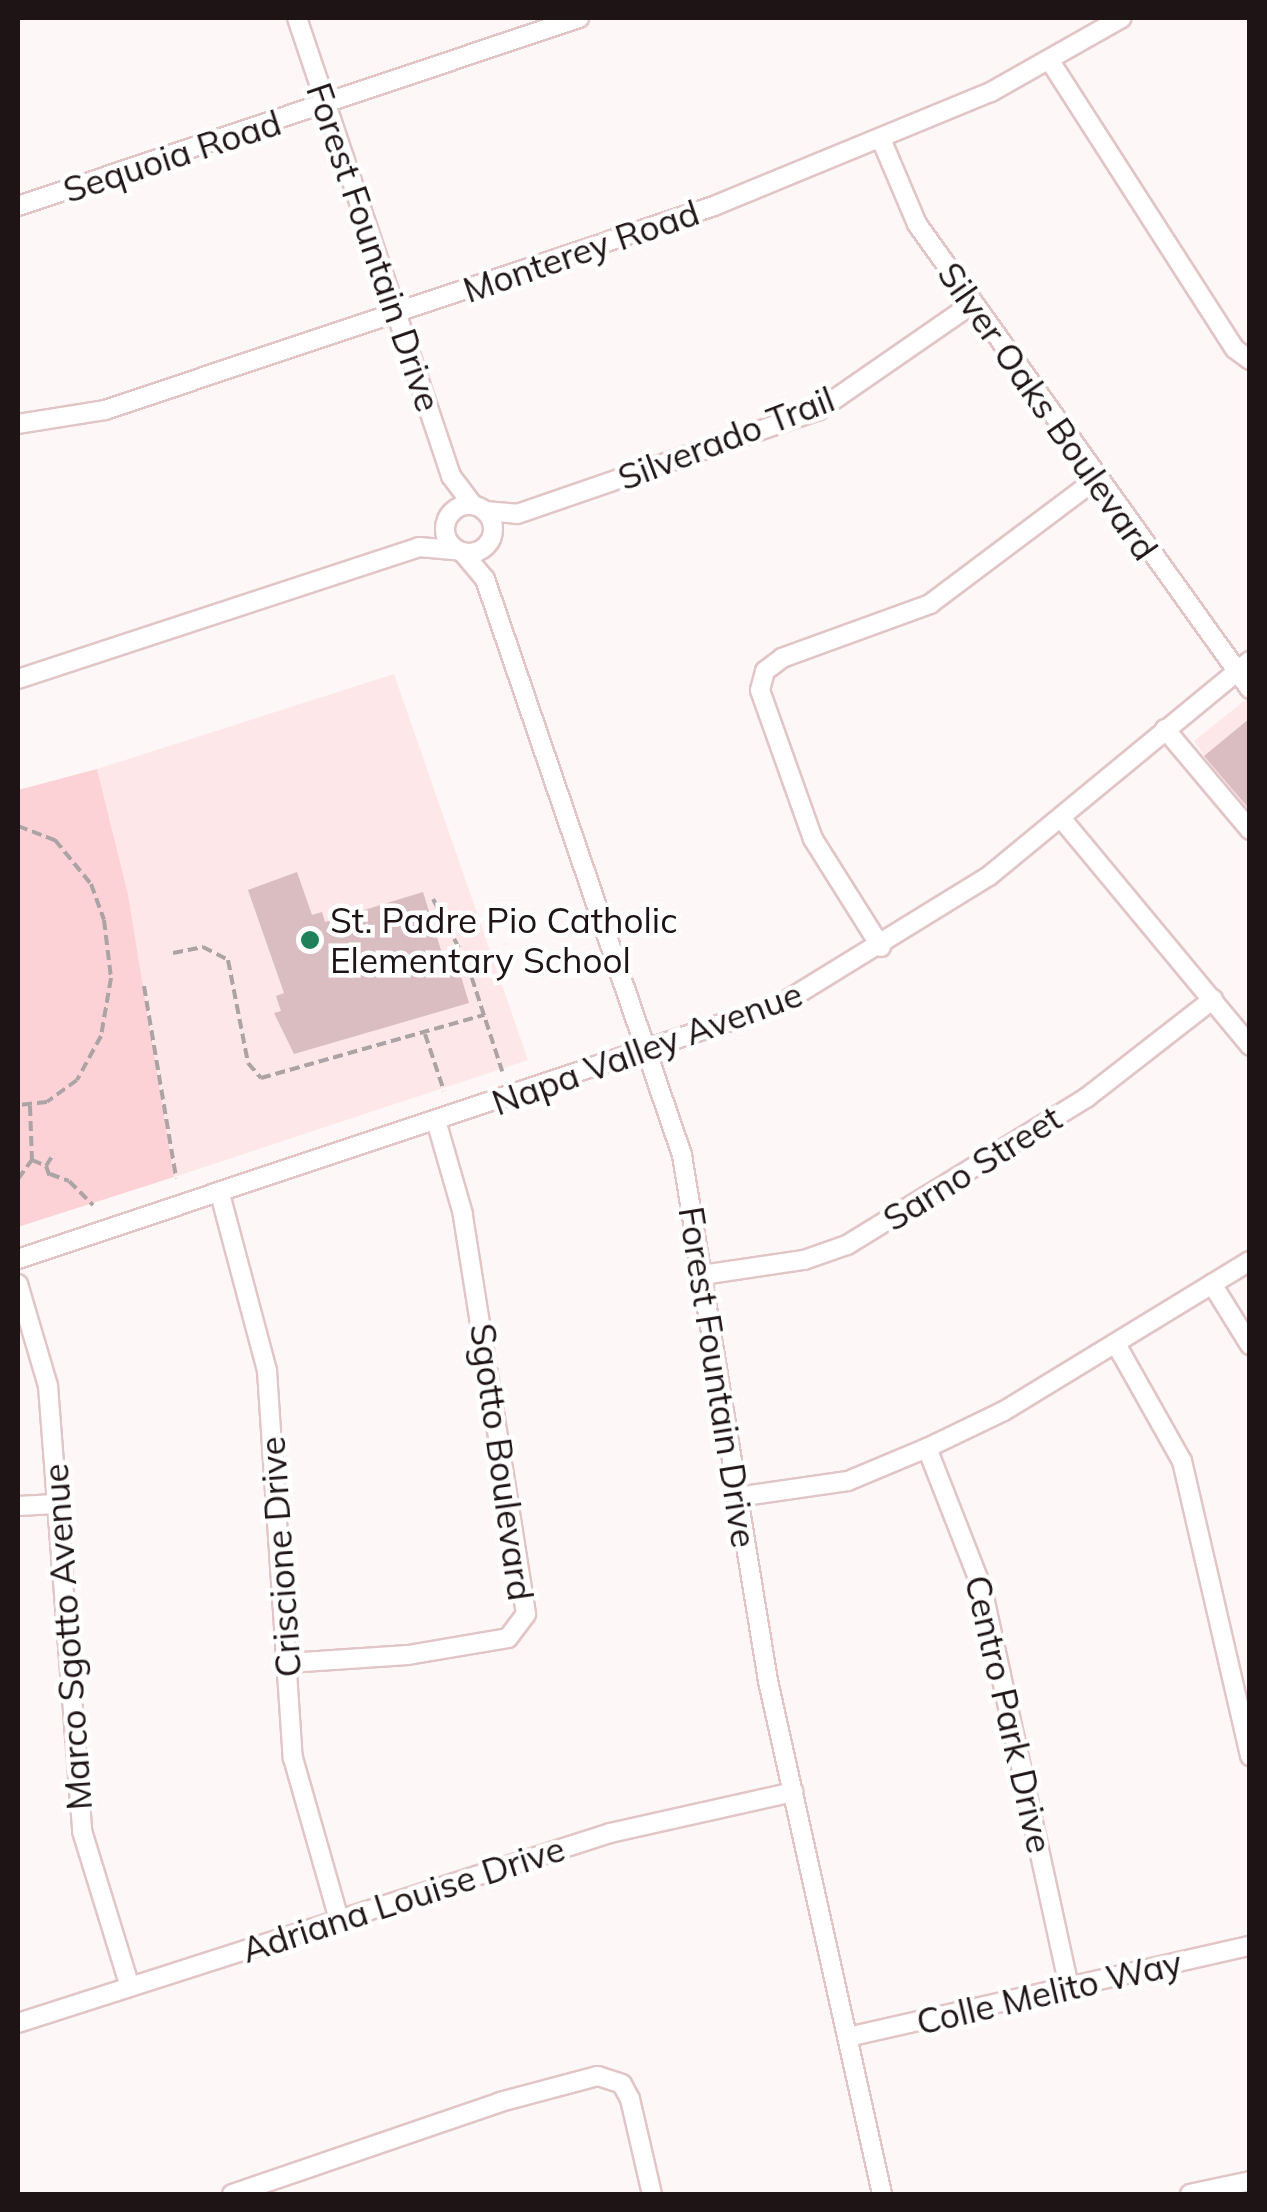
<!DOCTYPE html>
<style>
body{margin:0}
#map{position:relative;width:1267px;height:2212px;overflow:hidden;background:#fdf7f8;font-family:Mulish,sans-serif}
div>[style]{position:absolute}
.built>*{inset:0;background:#fee7e9}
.green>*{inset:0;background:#fcd2d6}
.building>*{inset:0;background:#d9bdc0}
.path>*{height:4px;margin-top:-2px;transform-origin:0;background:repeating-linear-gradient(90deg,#aba3a4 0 10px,transparent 0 15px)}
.roads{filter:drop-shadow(2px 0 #e1c5c7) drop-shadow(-2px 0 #e1c5c7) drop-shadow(0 2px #e1c5c7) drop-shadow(0 -2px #e1c5c7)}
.minor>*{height:18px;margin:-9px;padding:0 9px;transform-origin:9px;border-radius:9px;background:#fff}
.minor>.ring{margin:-9px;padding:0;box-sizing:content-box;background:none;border:18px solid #fff;border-radius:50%}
.dots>*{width:28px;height:28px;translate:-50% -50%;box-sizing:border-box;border:5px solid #fff;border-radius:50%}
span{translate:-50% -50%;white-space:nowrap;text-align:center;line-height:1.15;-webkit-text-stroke:9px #fff;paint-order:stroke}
.street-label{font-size:35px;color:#1e1415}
.poi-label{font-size:35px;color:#1e1415}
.left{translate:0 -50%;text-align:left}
.frame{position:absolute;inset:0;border:20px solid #1e1415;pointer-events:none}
</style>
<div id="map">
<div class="built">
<i style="clip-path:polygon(394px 674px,528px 1060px,174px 1177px,128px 894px,97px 769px)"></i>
<i style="clip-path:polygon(1249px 697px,1249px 822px,1194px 741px)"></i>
</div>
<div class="green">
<i style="clip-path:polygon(97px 769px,128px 894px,174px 1177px,18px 1227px,18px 790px)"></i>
</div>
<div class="building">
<i style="clip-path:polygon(1250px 718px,1250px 810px,1204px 756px)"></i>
<i style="clip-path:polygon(297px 872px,312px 915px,322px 912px,325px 922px,423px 892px,445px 963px,456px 960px,469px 1003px,294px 1054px,274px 1013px,281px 1011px,276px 996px,284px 993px,248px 890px)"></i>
</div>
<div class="path">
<i style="left:18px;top:826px;width:40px;rotate:21deg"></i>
<i style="left:55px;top:840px;width:57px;rotate:50.7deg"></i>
<i style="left:91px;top:884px;width:38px;rotate:70deg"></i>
<i style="left:104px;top:920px;width:58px;rotate:83.1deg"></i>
<i style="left:111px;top:978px;width:59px;rotate:99.8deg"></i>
<i style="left:101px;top:1036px;width:50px;rotate:118.6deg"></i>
<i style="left:77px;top:1080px;width:37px;rotate:144deg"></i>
<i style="left:47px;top:1102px;width:29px;rotate:174deg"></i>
<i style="left:433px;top:899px;width:72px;rotate:62deg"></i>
<i style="left:467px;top:963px;width:114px;rotate:72deg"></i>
<i style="left:173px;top:953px;width:31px;rotate:-11deg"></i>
<i style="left:203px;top:947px;width:28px;rotate:27deg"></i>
<i style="left:228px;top:960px;width:105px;rotate:79deg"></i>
<i style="left:248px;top:1063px;width:20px;rotate:49deg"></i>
<i style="left:261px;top:1078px;width:232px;rotate:-15.8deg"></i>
<i style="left:144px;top:986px;width:195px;rotate:80.5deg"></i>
<i style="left:1249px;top:999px;width:1px"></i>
<i style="left:425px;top:1034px;width:60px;rotate:71.6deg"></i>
<i style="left:30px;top:1106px;width:54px;rotate:87.9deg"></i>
<i style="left:46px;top:1166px;width:15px;rotate:-58deg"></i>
<i style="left:50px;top:1174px;width:20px;rotate:20deg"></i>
<i style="left:69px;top:1181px;width:34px;rotate:45deg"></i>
<i style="left:18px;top:1179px;width:24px;rotate:-54deg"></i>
<i style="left:32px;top:1160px;width:15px;rotate:23deg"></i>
<i style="left:46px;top:1166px;width:12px;rotate:70deg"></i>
</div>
<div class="roads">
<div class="minor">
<i style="left:297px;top:18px;width:483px;rotate:71.4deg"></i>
<i style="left:451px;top:476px;width:36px;rotate:53deg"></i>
<i style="left:1050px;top:61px;width:342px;rotate:57.3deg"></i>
<i style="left:1235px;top:349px;width:19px;rotate:36deg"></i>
<i style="left:881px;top:139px;width:92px;rotate:67deg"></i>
<i style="left:917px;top:224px;width:572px;rotate:54.39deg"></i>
<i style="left:18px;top:206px;width:592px;rotate:-18.53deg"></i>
<i style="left:18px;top:424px;width:88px;rotate:-9.1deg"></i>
<i style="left:105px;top:410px;width:642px;rotate:-18.52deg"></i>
<i style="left:714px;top:206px;width:300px;rotate:-22.4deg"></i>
<i style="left:991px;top:92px;width:150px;rotate:-29.5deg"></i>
<i class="ring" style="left:445px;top:505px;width:30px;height:30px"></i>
<i style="left:485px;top:511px;width:32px;rotate:5deg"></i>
<i style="left:517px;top:514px;width:319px;rotate:-19deg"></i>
<i style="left:819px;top:410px;width:186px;rotate:-34.7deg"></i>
<i style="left:463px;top:553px;width:34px;rotate:50deg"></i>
<i style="left:485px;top:579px;width:609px;rotate:71.12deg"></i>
<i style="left:682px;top:1155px;width:533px;rotate:80.71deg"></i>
<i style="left:768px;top:1681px;width:526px;rotate:77.47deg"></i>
<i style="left:18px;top:679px;width:422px;rotate:-18.2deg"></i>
<i style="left:419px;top:547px;width:37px;rotate:5deg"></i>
<i style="left:1165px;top:729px;width:132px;rotate:49.9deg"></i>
<i style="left:1061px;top:818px;width:296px;rotate:50.3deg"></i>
<i style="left:881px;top:947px;width:128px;rotate:-122.2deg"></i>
<i style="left:813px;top:839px;width:158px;rotate:-109.6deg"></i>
<i style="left:760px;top:690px;width:20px;rotate:-75deg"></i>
<i style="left:765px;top:671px;width:21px;rotate:-37deg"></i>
<i style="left:782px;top:658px;width:158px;rotate:-20deg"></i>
<i style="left:930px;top:604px;width:206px;rotate:-36.9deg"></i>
<i style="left:220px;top:1194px;width:183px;rotate:75.1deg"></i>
<i style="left:267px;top:1371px;width:388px;rotate:86.2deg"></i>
<i style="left:293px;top:1758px;width:168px;rotate:74.1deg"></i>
<i style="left:18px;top:1259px;width:804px;rotate:-18.48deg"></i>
<i style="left:781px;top:1004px;width:244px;rotate:-31.6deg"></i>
<i style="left:989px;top:876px;width:338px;rotate:-39.5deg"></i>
<i style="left:702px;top:1275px;width:103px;rotate:-8.4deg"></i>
<i style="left:804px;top:1260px;width:46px;rotate:-19.2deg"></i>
<i style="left:847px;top:1245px;width:281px;rotate:-31.6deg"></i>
<i style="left:1086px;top:1098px;width:161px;rotate:-37.9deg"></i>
<i style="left:18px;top:1284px;width:106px;rotate:73.6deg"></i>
<i style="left:48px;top:1386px;width:446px;rotate:85.6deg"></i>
<i style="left:82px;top:1831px;width:163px;rotate:72.9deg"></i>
<i style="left:1212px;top:1284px;width:72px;rotate:58.1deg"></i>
<i style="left:1116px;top:1344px;width:134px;rotate:60.6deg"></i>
<i style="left:1182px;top:1461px;width:303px;rotate:77deg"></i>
<i style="left:927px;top:1448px;width:150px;rotate:68.6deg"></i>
<i style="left:982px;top:1588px;width:408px;rotate:77.7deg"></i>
<i style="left:737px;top:1497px;width:112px;rotate:-8.2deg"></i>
<i style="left:848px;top:1481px;width:86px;rotate:-22.7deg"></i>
<i style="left:927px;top:1448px;width:85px;rotate:-25.7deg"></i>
<i style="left:1004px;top:1411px;width:288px;rotate:-31.4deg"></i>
<i style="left:18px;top:1506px;width:38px;rotate:-3deg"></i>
<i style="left:288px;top:1663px;width:120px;rotate:-3.8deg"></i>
<i style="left:408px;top:1655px;width:101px;rotate:-9.6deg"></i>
<i style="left:508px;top:1638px;width:30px;rotate:-53deg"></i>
<i style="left:526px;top:1614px;width:405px;rotate:-99deg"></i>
<i style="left:463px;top:1214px;width:94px;rotate:-106.1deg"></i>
<i style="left:18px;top:2023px;width:622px;rotate:-17.79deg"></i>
<i style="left:610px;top:1833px;width:188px;rotate:-12.6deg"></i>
<i style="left:848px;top:2037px;width:412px;rotate:-12.8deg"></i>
<i style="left:232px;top:2194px;width:283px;rotate:-18.9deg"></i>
<i style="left:500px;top:2102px;width:101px;rotate:-14.9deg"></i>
<i style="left:598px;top:2076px;width:25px;rotate:18deg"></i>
<i style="left:622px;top:2084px;width:17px;rotate:62deg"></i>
<i style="left:630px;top:2099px;width:98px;rotate:77deg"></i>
<i style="left:1190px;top:2194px;width:61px;rotate:-12.2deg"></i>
</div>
</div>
<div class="dots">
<i style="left:310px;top:940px;background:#1f815a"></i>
</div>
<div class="street-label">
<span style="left:172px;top:156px;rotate:-18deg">Sequoia Road</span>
<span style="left:374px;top:247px;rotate:71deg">Forest Fountain Drive</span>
<span style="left:581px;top:251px;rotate:-19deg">Monterey Road</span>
<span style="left:1048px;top:411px;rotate:55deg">Silver Oaks Boulevard</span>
<span style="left:726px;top:438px;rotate:-21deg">Silverado Trail</span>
<span style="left:647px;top:1048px;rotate:-20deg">Napa Valley Avenue</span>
<span style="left:972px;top:1168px;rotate:-32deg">Sarno Street</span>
<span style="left:718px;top:1377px;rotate:81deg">Forest Fountain Drive</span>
<span style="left:502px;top:1462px;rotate:82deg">Sgotto Boulevard</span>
<span style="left:280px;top:1557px;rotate:-94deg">Criscione Drive</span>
<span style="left:67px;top:1637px;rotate:-94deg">Marco Sgotto Avenue</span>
<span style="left:1009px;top:1714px;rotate:77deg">Centro Park Drive</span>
<span style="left:403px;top:1899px;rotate:-18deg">Adriana Louise Drive</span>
<span style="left:1049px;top:1992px;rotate:-13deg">Colle Melito Way</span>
</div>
<div class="poi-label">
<span class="left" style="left:330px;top:940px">St. Padre Pio Catholic<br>Elementary School</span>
</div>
<div class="frame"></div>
</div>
